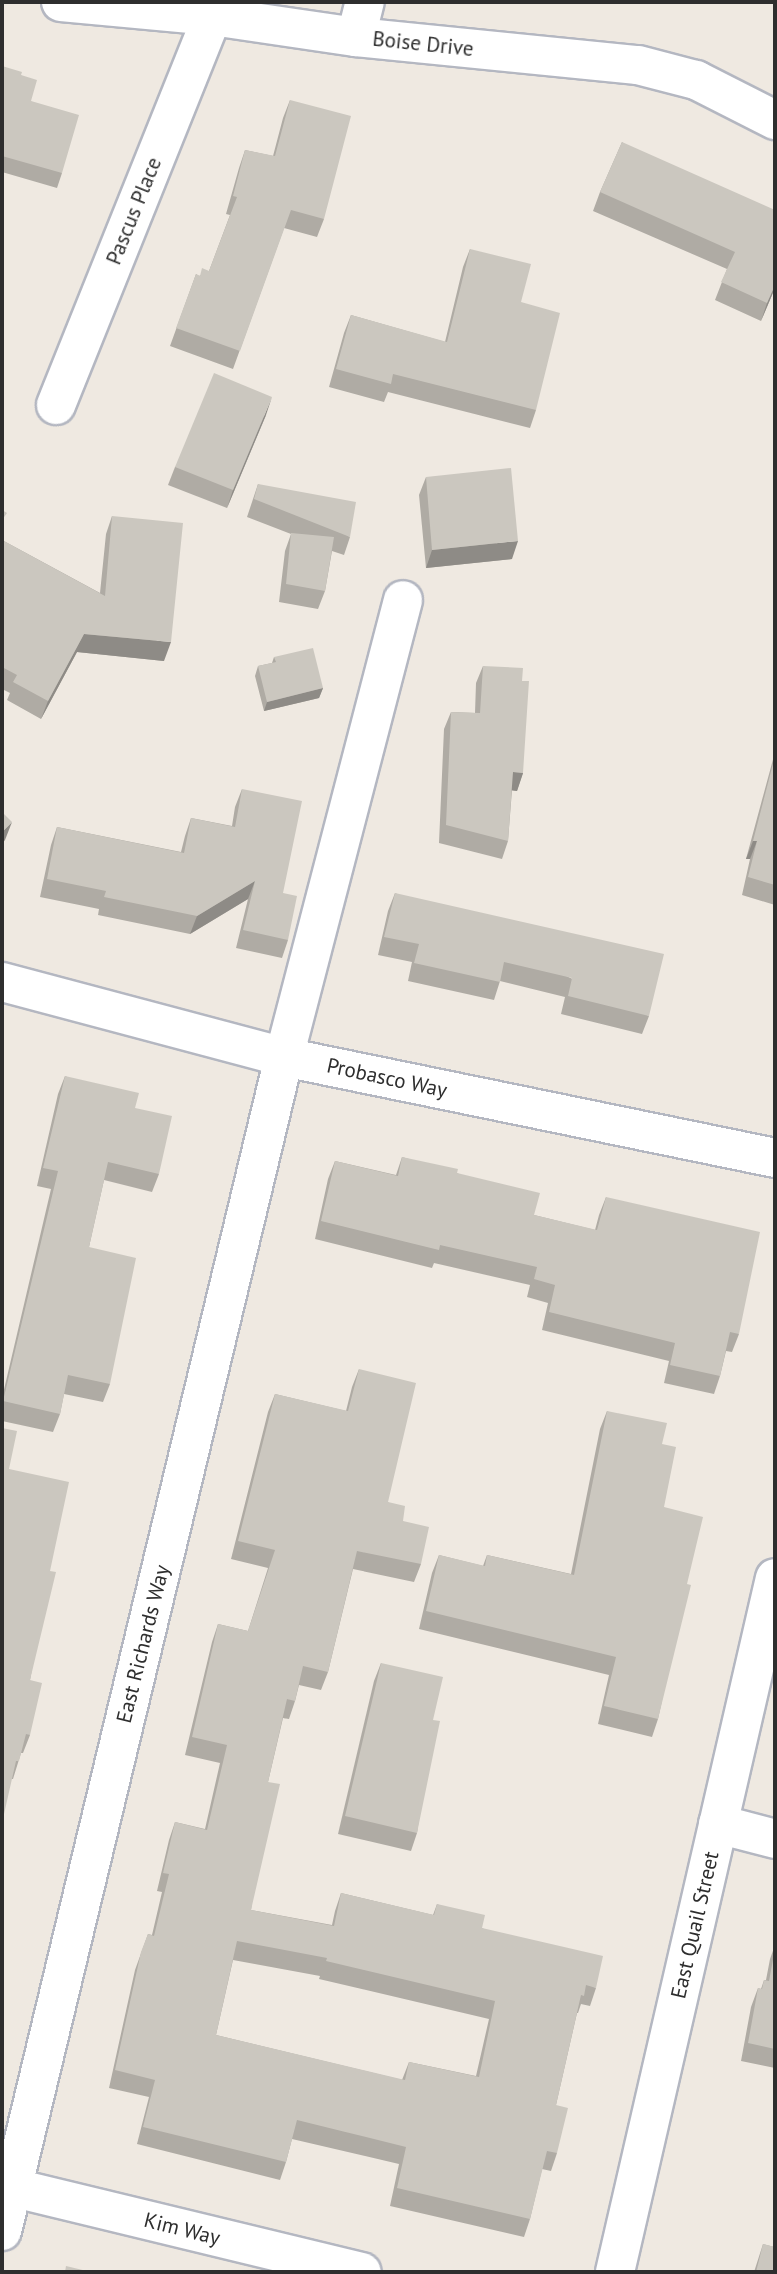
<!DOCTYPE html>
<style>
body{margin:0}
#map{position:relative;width:777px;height:2274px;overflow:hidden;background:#efe9e1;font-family:"PT Sans",sans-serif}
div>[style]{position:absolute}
.roads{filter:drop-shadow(2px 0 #b4b7c1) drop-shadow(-2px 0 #b4b7c1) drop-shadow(0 2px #b4b7c1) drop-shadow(0 -2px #b4b7c1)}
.minor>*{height:38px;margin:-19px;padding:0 19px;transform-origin:19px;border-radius:19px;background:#fff}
.wall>*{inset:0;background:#afaba4}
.shaded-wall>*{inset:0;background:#8e8b86}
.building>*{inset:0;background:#cbc7bf}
span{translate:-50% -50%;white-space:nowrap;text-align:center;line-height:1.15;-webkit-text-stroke:5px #fff;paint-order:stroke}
.street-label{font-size:21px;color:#2e2e2e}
.frame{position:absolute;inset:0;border:4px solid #2e2e2e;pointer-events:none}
</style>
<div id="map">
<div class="roads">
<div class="minor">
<i style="left:61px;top:2px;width:152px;rotate:5.3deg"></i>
<i style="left:212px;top:16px;width:146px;rotate:8.3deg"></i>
<i style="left:356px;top:37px;width:283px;rotate:5.7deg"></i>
<i style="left:638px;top:65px;width:60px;rotate:14.5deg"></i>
<i style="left:696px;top:80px;width:89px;rotate:26.9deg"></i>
<i style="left:356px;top:37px;width:36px;rotate:-76deg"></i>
<i style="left:56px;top:405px;width:419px;rotate:-68.1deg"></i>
<i style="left:2px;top:982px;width:292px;rotate:14.9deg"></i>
<i style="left:284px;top:1057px;width:501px;rotate:11.62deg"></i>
<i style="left:718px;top:1824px;width:59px;rotate:14.7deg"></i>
<i style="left:2px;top:2185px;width:370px;rotate:13.6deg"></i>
<i style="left:2px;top:2231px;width:1207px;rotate:-76.49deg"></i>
<i style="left:284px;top:1057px;width:472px;rotate:-75.4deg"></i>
<i style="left:615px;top:2272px;width:712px;rotate:-77.02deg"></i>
</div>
</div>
<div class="wall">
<i style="clip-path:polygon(2px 66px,21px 75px,31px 101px,62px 173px,57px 188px,2px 172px)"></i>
<i style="clip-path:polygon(290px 100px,324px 219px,317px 237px,284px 228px,233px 369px,170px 346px,196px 274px,199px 276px,209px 271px,230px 215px,226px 214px,239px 168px,245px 150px,273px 156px,283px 118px)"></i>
<i style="clip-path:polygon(622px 142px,775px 288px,761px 321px,715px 300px,727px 269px,593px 211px,600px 192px)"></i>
<i style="clip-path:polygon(470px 249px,521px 302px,536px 410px,530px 428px,388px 392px,384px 402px,329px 387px,344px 333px,351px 315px,445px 342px,463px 267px)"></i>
<i style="clip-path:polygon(266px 415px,227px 508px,168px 485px,175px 467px)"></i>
<i style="clip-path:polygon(426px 477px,512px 559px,426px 568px,419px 495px)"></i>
<i style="clip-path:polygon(258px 484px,350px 537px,344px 555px,332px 551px,325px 591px,318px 609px,279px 602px,285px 551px,291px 534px,247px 517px)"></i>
<i style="clip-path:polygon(112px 516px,164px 661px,77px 652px,41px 719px,7px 700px,10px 693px,2px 689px,2px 540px,100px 593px,106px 534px)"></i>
<i style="clip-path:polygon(274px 657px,323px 688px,319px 698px,264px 711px,255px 676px,258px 666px,272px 663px)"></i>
<i style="clip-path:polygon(483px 666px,522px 681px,523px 773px,517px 791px,512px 790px,508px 841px,502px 859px,439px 843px,444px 729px,451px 712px,475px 713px,476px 683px)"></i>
<i style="clip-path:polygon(775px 752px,775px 905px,742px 895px,750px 859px,746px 859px)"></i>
<i style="clip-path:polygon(242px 789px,283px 893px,288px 940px,282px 958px,236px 948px,248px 899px,190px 934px,98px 915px,99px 909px,40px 897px,51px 845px,57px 827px,181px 852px,185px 836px,191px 818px,232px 826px,235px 807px)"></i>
<i style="clip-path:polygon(395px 893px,649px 1016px,642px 1034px,561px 1014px,565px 997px,500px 981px,494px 1000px,408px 981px,412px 962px,378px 955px,388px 911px)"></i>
<i style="clip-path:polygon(65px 1076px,135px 1108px,159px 1174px,152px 1192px,104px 1180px,89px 1247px,110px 1384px,103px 1402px,64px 1394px,60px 1414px,53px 1432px,2px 1421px,2px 1398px,51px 1189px,37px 1186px,58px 1094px)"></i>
<i style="clip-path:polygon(402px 1157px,457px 1173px,534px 1215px,595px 1230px,599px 1215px,606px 1197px,739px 1334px,732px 1352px,726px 1351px,720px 1376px,714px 1394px,664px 1383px,669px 1361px,542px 1330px,548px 1303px,527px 1297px,530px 1285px,434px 1263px,432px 1268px,315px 1239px,328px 1179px,335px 1161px,396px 1175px)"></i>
<i style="clip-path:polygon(evenodd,359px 1369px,388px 1502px,403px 1521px,421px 1564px,414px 1582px,353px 1569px,328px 1672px,321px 1690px,299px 1685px,295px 1701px,289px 1719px,283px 1718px,268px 1782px,251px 1910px,332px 1925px,335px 1911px,341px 1893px,433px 1915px,437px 1904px,482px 1928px,596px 1988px,590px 2006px,581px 2004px,578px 2013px,577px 2013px,556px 2105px,557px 2153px,551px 2171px,542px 2169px,530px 2219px,524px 2237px,390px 2206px,399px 2164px,292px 2139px,286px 2162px,280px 2180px,137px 2144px,149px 2097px,109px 2088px,135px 1970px,148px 1934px,152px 1935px,162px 1892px,157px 1891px,169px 1840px,175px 1822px,205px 1829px,220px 1763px,185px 1755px,212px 1642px,218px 1624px,248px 1631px,268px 1568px,231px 1559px,268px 1412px,275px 1394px,346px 1411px,352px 1387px,359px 1369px,233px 1960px,320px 1976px,319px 1979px,489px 2019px,476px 2076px,409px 2062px,402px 2080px,216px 2035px,233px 1960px)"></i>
<i style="clip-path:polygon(607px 1411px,662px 1444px,664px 1507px,687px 1584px,658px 1719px,652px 1737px,598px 1724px,609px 1675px,419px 1629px,432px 1573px,439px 1555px,483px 1566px,487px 1555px,571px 1574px,600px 1429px)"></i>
<i style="clip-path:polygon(9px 1469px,50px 1571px,30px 1680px,30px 1735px,23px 1753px,21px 1753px,13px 1779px,12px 1779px)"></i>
<i style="clip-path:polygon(381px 1663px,433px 1720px,417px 1833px,411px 1851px,338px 1834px,374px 1681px)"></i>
<i style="clip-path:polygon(775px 1945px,775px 2068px,741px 2061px,751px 2007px,758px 1988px,761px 1989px,764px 1980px,766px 1980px,770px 1959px)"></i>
<i style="clip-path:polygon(775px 2239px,775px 2272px,754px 2272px,763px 2244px,774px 2247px)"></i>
</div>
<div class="shaded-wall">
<i style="clip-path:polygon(775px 285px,775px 288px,761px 321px,767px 303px)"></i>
<i style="clip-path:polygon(272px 397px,266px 415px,227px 508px,233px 490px)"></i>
<i style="clip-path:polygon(518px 541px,512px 559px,426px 568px,432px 550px)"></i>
<i style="clip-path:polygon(84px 634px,171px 642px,164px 661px,77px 652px,41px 719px,48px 701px)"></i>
<i style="clip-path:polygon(323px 688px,319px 698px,264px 711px,267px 702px)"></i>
<i style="clip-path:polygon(513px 772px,523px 773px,517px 791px,507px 790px)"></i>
<i style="clip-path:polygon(12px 822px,5px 840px,2px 844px,2px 832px)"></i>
<i style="clip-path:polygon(753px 841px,757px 841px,750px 859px,746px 859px)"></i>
<i style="clip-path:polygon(255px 881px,248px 899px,190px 934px,197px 916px)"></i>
</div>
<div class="building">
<i style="clip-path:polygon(2px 66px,22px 72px,21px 75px,37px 80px,31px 101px,79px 115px,62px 173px,2px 156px)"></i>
<i style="clip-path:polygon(290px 100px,351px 116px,324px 219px,291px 210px,240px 351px,176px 328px,196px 274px,200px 276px,202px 268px,209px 271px,237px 197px,233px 196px,245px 150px,275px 156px)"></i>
<i style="clip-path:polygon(622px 142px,775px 210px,775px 285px,767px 303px,721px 282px,735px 252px,600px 192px)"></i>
<i style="clip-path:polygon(470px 249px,531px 264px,521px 302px,560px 313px,536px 410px,393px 374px,391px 384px,336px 369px,351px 315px,447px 342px)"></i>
<i style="clip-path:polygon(214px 373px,272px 397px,233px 490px,175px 467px)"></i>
<i style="clip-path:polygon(511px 468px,518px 541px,432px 550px,426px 477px)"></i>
<i style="clip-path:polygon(258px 484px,356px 502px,350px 537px,254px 499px)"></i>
<i style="clip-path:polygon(2px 510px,7px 513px,2px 520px)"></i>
<i style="clip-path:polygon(112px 516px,183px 523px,171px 642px,84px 634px,48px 701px,13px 682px,17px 675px,2px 667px,2px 540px,105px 596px)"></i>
<i style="clip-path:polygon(291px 533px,334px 537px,325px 591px,286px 584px)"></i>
<i style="clip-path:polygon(313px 648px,323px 688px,267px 702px,258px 666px,276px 662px,274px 657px)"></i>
<i style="clip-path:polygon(483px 666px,523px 668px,522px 681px,529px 681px,523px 773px,513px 772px,508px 841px,446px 825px,451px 712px,480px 713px)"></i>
<i style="clip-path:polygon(775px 756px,775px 885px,748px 877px,757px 841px,753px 841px)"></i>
<i style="clip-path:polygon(242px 789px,302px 801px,283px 893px,297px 896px,288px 940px,243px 930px,255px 881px,197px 916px,104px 897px,106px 891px,47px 879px,57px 827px,184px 853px,191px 818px,235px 827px)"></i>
<i style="clip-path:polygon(2px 812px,12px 822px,2px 832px)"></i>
<i style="clip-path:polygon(395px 893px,664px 954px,649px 1016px,568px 996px,572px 978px,504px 962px,500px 982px,414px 963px,419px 944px,384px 937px)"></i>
<i style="clip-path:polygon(65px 1076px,139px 1093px,135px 1108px,172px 1116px,159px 1174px,108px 1162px,89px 1247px,136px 1258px,110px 1384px,68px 1375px,60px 1414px,3px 1401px,58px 1171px,43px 1168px)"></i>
<i style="clip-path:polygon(402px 1157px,458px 1169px,457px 1173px,540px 1193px,534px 1215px,597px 1230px,606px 1197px,760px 1232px,739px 1334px,730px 1332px,720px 1376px,670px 1365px,675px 1343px,549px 1312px,555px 1285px,534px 1279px,537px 1267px,440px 1245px,439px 1250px,321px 1221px,335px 1161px,398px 1176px)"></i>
<i style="clip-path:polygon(evenodd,359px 1369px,416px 1383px,388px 1502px,405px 1506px,403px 1521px,429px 1527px,421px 1564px,357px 1551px,328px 1672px,303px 1666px,295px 1701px,287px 1699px,268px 1782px,280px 1784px,251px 1910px,334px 1926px,341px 1893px,434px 1915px,437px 1904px,485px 1915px,482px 1928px,603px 1956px,596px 1988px,586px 1985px,584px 1996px,581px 1995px,556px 2105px,568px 2108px,557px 2153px,547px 2151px,530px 2219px,397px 2188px,406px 2147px,297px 2120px,286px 2162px,143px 2127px,155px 2080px,115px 2070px,141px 1952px,148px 1934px,154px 1936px,169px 1874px,163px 1873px,175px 1822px,207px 1830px,227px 1745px,192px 1737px,218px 1624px,248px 1631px,275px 1550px,238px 1541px,275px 1394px,348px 1411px,359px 1369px,237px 1941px,327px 1958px,326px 1961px,495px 2001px,479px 2077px,409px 2062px,405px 2080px,216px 2035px,237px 1941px)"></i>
<i style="clip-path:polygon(607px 1411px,667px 1423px,662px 1444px,676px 1447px,664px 1507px,703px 1517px,687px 1584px,691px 1585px,658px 1719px,604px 1706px,616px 1657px,426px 1611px,439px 1555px,485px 1566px,487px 1555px,574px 1575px)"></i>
<i style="clip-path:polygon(2px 1428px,17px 1431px,9px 1469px,69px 1482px,50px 1571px,56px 1572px,30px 1680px,42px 1683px,30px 1735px,26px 1734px,19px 1761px,16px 1761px,2px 1823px)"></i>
<i style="clip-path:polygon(381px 1663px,443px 1677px,433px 1720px,440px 1721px,417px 1833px,345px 1816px)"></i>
<i style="clip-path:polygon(775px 1949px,775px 2049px,748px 2043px,758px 1988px,762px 1989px,764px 1980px,769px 1981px)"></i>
<i style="clip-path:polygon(763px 2244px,775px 2247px,775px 2272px,756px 2272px)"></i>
<i style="clip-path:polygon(66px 2266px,91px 2272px,65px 2272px)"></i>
</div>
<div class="street-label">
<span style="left:423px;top:44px;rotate:6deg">Boise Drive</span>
<span style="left:134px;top:211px;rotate:-68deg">Pascus Place</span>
<span style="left:387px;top:1078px;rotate:12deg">Probasco Way</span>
<span style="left:143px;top:1644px;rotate:-76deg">East Richards Way</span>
<span style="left:695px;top:1925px;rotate:-77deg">East Quail Street</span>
<span style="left:182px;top:2229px;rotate:14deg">Kim Way</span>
</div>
<div class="frame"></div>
</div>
